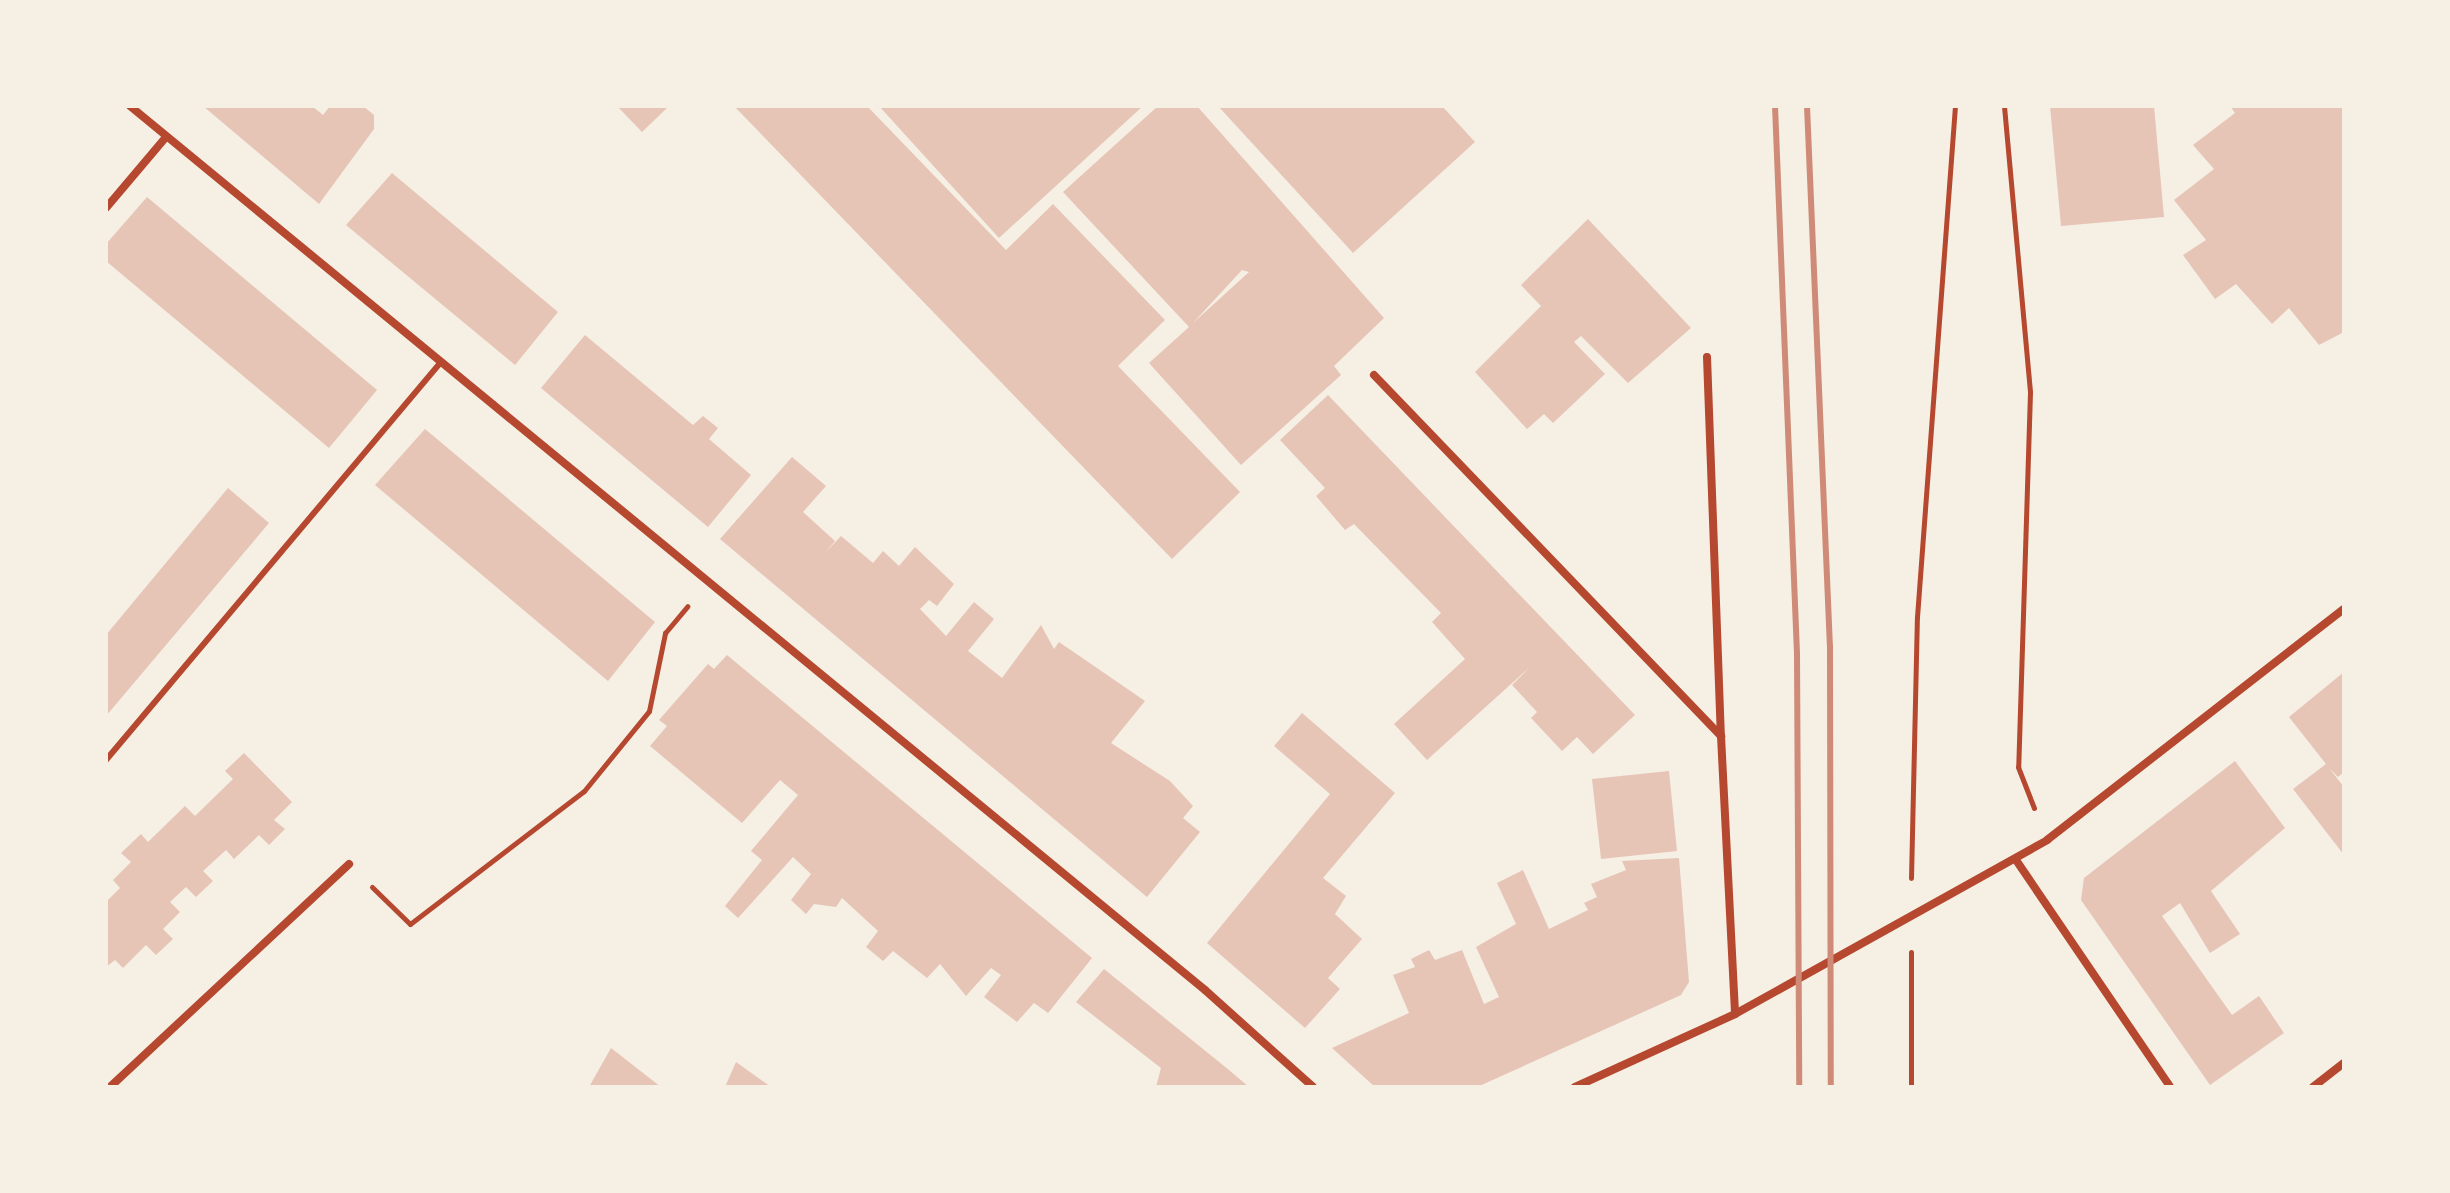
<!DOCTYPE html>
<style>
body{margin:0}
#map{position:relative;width:2450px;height:1193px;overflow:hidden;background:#f6efe4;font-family:"Fira Sans Condensed",sans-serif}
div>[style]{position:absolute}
.building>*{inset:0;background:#e6c5b7}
.path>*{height:5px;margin:-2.5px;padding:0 2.5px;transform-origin:2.5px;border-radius:2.5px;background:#b5482f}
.service>*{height:6px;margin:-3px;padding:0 3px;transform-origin:3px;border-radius:3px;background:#b5482f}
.minor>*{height:8px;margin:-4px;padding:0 4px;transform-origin:4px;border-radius:4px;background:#b5482f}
.rail>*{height:6px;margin:-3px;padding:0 3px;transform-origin:3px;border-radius:3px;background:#cf8b77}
span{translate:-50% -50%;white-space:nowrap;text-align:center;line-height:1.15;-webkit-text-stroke:8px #f6efe4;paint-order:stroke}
.frame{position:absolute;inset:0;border:108px solid #f6efe4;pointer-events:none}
</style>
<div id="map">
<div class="building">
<i style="clip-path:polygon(203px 106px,312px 106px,323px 115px,330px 106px,363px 106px,374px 115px,374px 129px,319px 204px)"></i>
<i style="clip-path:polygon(617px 106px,669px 106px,642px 132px)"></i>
<i style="clip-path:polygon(734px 106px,867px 106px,1006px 250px,1053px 204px,1165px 320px,1118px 366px,1240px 492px,1172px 559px)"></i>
<i style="clip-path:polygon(879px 106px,1143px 106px,999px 238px)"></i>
<i style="clip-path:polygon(evenodd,1158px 106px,1197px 106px,1384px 318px,1334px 366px,1341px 375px,1241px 465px,1149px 363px,1189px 327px,1063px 192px,1158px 106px,1242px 270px,1249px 272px,1193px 323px,1242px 270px)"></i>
<i style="clip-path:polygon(1218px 106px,1442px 106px,1475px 142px,1353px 253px)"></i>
<i style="clip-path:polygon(2050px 106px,2154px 106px,2164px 217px,2061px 226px)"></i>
<i style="clip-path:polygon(2230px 106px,2344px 106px,2344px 332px,2319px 345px,2289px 308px,2272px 324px,2236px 284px,2215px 299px,2183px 255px,2206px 240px,2174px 200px,2214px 169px,2193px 145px,2235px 113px)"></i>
<i style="clip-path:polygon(392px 173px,558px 312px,515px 365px,346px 225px)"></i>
<i style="clip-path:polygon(147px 197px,377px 390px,329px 448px,106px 261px,106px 244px)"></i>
<i style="clip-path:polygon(1588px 219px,1691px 328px,1628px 383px,1581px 336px,1574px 342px,1605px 374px,1553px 423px,1544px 414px,1527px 429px,1475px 372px,1541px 306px,1521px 285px)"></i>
<i style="clip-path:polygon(585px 335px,693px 425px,703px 416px,718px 428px,709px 439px,751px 475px,708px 527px,541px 388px)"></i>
<i style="clip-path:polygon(1328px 395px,1635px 715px,1593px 754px,1577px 737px,1562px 751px,1531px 718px,1537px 712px,1512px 685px,1530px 667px,1427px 760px,1394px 724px,1465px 659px,1432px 622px,1441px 613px,1354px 524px,1345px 530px,1316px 496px,1325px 488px,1280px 440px)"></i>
<i style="clip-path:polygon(425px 429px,655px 622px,608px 681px,375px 485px)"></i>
<i style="clip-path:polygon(792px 457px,826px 486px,803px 512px,835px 541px,825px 553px,841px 536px,873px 563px,883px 551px,899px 566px,915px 547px,954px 584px,937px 606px,929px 600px,920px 609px,946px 636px,974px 602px,994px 619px,968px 651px,1002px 678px,1041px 625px,1054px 649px,1059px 642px,1145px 701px,1111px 743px,1170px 781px,1193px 806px,1183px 818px,1200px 832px,1147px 897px,720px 539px)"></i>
<i style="clip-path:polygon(228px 488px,269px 523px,106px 716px,106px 635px)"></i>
<i style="clip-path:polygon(727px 655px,1092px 958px,1048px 1013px,1034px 1003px,1017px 1022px,984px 997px,1001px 975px,991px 968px,966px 996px,940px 964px,927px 978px,893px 951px,883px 961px,866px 947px,878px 931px,842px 898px,836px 907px,814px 904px,806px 914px,791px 900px,811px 874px,793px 857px,738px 918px,725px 906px,762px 860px,751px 851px,798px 795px,780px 780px,742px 823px,650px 746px,667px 726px,659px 720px,708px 664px,714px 669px)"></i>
<i style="clip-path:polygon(2344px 672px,2344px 772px,2338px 777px,2329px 768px,2344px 787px,2344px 855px,2293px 789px,2326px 764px,2289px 717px)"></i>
<i style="clip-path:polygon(1302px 713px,1395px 793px,1323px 878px,1346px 896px,1335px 914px,1362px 939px,1328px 978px,1340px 989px,1305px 1028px,1207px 943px,1330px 794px,1274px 746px)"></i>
<i style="clip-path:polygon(244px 753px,292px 802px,274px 820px,285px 829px,269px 845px,259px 835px,234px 859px,226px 850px,203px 871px,213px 881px,196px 897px,186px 887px,170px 902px,180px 912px,163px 929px,173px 939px,156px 955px,146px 945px,123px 968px,115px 960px,106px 967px,106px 902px,120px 888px,113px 880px,131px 862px,121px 853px,141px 834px,148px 842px,185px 806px,195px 816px,233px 779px,225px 771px)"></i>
<i style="clip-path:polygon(2235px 761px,2285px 828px,2211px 891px,2240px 934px,2210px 953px,2180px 903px,2162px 916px,2232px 1015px,2259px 996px,2284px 1033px,2210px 1085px,2081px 900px,2084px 878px)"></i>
<i style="clip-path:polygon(1669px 771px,1677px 851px,1601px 859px,1592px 779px)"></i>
<i style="clip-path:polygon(1679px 858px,1689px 982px,1681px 995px,1477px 1087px,1375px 1087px,1332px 1048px,1409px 1013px,1393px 975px,1415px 967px,1411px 959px,1429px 950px,1435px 960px,1462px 950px,1484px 1004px,1499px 997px,1476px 947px,1516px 924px,1497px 883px,1523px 870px,1549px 929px,1588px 910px,1584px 903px,1597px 897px,1591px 884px,1626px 870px,1622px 861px)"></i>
<i style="clip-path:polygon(1104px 969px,1229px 1070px,1249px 1087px,1156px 1087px,1161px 1068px,1076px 1002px)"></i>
<i style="clip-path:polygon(611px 1048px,661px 1087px,589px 1087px)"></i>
<i style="clip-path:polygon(736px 1062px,771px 1087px,725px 1087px)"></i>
</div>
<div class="path">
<i style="left:2004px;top:106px;width:287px;rotate:84.8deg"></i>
<i style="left:2030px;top:392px;width:375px;rotate:91.8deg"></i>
<i style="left:2018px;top:767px;width:44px;rotate:68.7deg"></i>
<i style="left:1911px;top:878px;width:261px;rotate:-88.7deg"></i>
<i style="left:1917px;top:617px;width:512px;rotate:-85.75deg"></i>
<i style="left:372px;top:887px;width:53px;rotate:44.2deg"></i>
<i style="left:410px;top:924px;width:219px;rotate:-37.4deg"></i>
<i style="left:584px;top:791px;width:103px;rotate:-50.9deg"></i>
<i style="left:649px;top:711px;width:80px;rotate:-78.4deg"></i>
<i style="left:665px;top:633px;width:35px;rotate:-50deg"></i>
<i style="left:1911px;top:1087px;width:135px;rotate:-90deg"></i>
</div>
<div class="service">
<i style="left:106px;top:760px;width:520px;rotate:-49.91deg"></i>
</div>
<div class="minor">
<i style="left:130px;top:106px;width:1392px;rotate:39.43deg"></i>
<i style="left:1205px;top:990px;width:145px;rotate:41.9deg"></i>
<i style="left:106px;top:208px;width:93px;rotate:-49.8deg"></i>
<i style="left:1707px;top:357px;width:378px;rotate:87.9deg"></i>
<i style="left:1374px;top:375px;width:501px;rotate:46.13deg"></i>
<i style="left:1721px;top:736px;width:278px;rotate:87.1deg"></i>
<i style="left:2016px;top:860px;width:274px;rotate:55.8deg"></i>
<i style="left:110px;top:1087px;width:327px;rotate:-43deg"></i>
<i style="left:1575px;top:1087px;width:176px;rotate:-24.5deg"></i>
<i style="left:1735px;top:1014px;width:357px;rotate:-29.1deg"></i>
<i style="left:2047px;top:840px;width:376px;rotate:-37.9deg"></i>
<i style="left:2313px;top:1087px;width:39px;rotate:-38deg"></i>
</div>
<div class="rail">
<i style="left:1775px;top:106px;width:548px;rotate:87.7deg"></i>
<i style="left:1797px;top:654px;width:433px;rotate:89.7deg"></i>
<i style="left:1807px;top:106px;width:541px;rotate:87.57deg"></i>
<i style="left:1830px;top:647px;width:440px;rotate:89.9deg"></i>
</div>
<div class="frame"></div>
</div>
